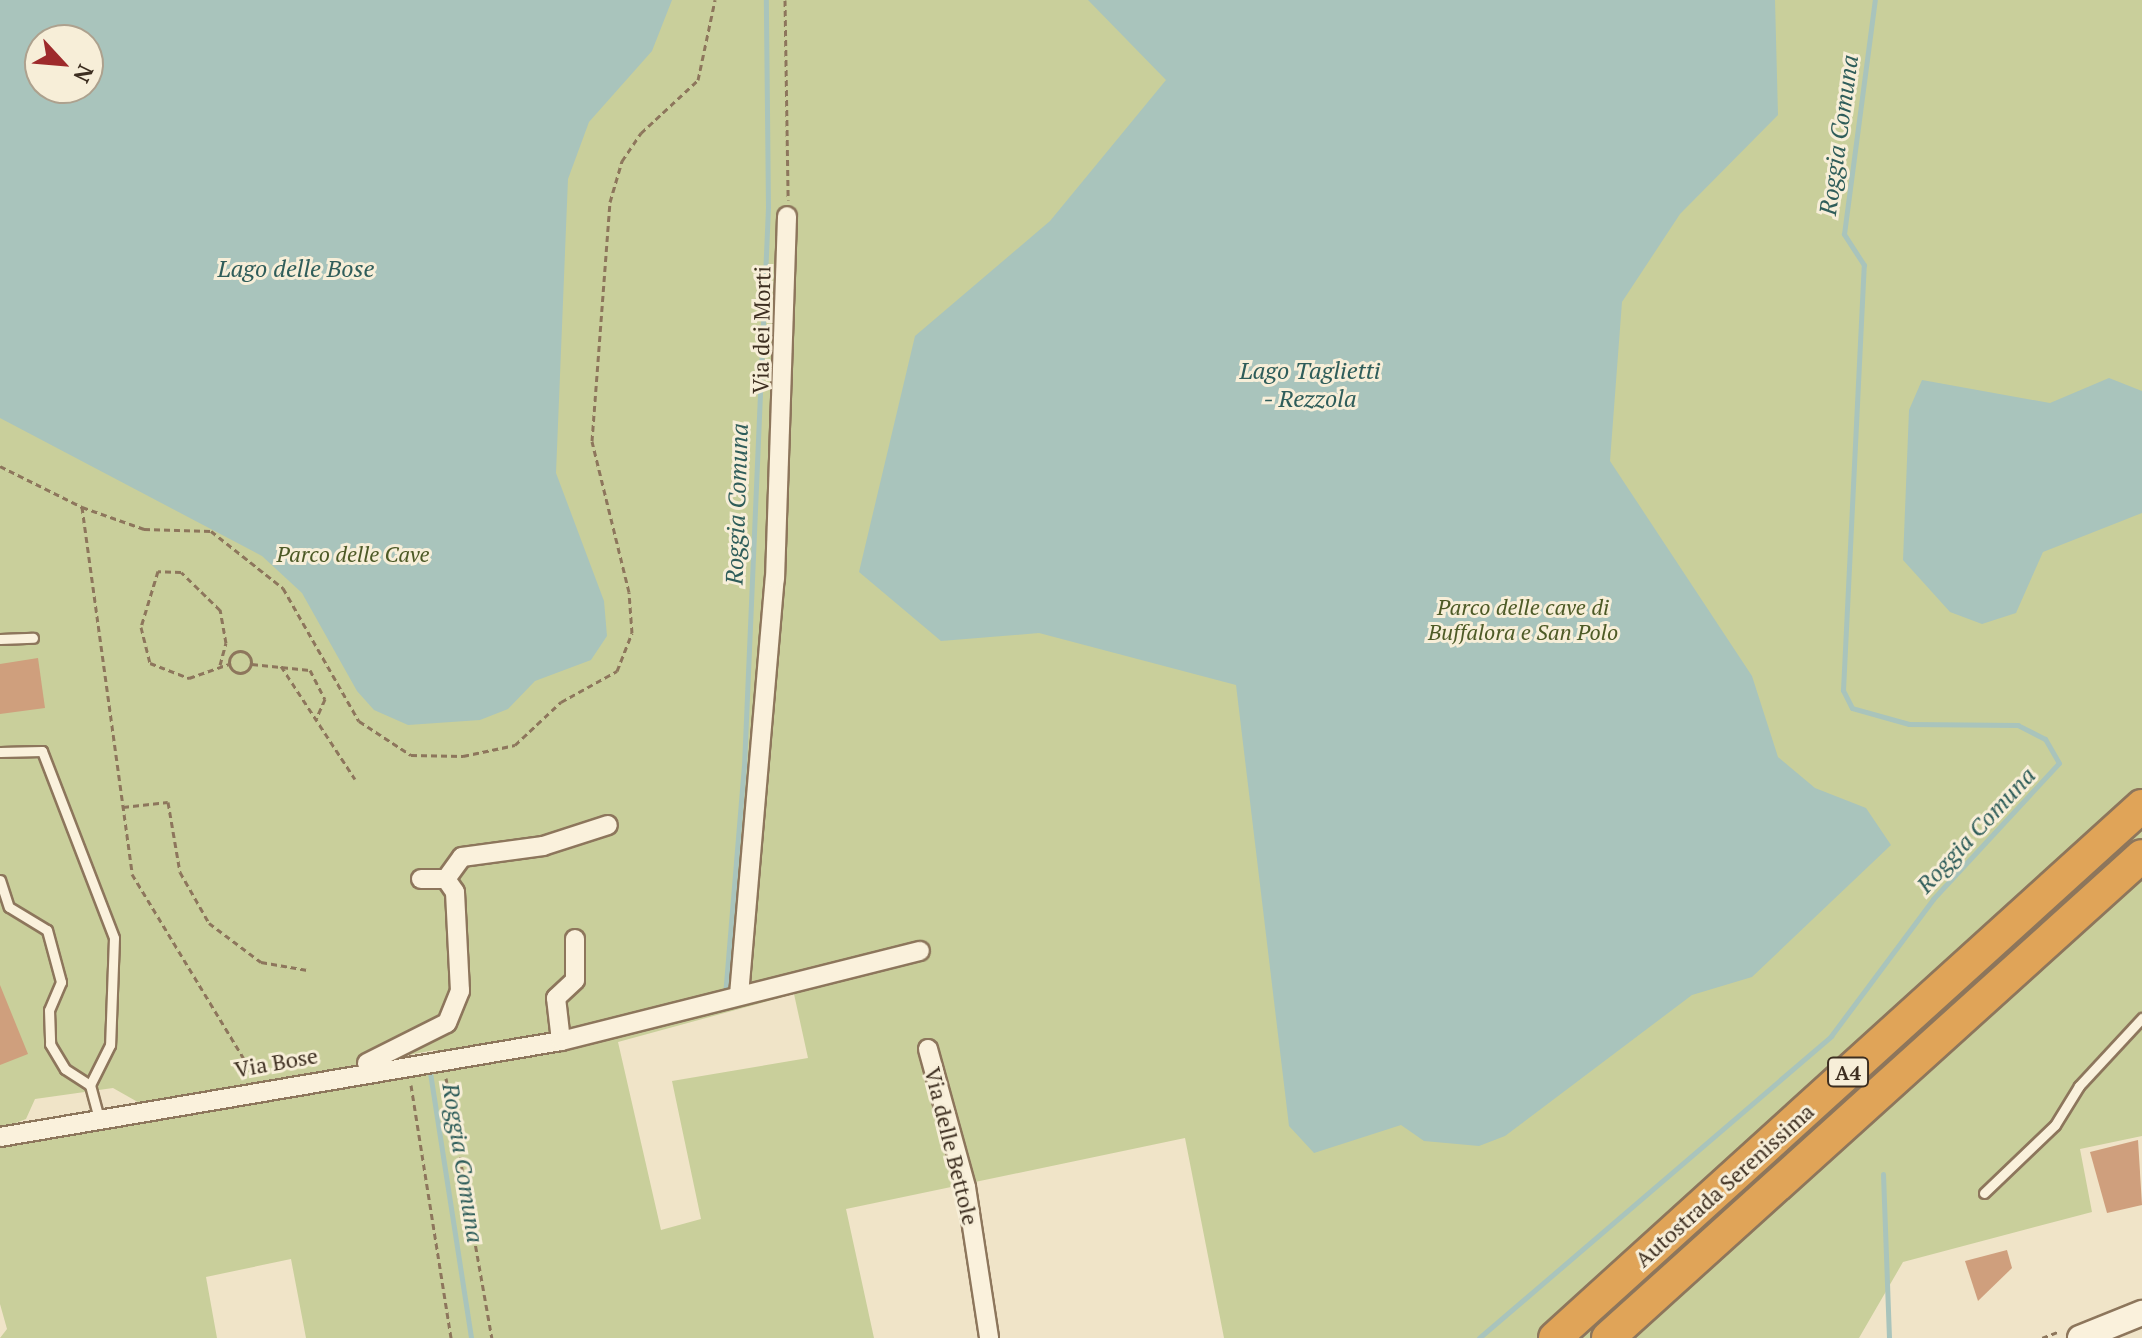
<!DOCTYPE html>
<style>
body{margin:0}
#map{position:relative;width:2142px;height:1338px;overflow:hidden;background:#f0e4c8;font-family:"PT Serif",serif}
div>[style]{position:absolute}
.green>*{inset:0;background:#c9cf9b}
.water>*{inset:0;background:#a9c4bc}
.stream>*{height:5px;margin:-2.5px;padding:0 2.5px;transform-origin:2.5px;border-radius:2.5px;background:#a9c4bc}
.building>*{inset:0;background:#cf9f7d}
.path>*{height:3px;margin-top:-1.5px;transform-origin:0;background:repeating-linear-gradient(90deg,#8d765c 0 6px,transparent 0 10px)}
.path>.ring{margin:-1.5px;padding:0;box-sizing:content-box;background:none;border:3px solid #8d765c;border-radius:50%}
.roads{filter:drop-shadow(2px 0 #8d765c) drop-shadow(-2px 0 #8d765c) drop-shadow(0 2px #8d765c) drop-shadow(0 -2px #8d765c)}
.service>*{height:9px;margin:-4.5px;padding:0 4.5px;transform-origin:4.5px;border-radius:4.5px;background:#faf1dc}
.minor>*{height:18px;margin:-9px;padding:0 9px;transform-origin:9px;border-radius:9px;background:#faf1dc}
.secondary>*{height:24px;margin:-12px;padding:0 12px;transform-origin:12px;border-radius:12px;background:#faf1dc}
.motorway>*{height:32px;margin:-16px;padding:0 16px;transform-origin:16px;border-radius:16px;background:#e0a458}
span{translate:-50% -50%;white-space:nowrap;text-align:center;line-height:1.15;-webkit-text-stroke:6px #f7eed8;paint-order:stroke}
.shield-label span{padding:2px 6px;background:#f7eed8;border:2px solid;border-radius:6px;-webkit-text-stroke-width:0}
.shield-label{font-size:20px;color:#3d2e20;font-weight:700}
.street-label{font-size:22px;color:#3d2e20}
.park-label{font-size:22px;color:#4d5a26;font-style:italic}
.water-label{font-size:24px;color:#2f5d5a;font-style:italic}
.north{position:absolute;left:24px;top:24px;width:80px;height:80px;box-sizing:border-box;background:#f7eed8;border:2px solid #ada18e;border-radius:50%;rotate:116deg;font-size:22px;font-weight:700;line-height:32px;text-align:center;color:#3d2e20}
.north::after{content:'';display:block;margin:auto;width:28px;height:36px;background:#9e2a2b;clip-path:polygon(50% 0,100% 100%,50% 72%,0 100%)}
</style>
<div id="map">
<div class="green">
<i style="clip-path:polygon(evenodd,0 0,2142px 0,2142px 1136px,2080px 1149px,2092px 1212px,1903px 1262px,1859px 1338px,1224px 1338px,1185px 1138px,846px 1209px,874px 1338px,306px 1338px,291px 1259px,206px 1277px,217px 1338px,0 1338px,7px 1329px,0 1304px,0 1142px,449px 1056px,435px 1050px,143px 1105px,113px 1088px,35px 1099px,26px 1119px,0 1129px,0 0,40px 40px,88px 40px,88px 88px,40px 88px,40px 40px,0 0,794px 994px,808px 1058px,672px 1081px,701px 1219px,661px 1230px,618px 1042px,794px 994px)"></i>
</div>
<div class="water">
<i style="clip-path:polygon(evenodd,0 0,672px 0,652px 51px,589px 122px,568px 179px,556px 473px,604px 601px,607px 636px,591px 660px,535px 681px,508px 709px,480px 720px,408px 725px,374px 710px,357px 691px,302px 593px,262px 556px,0 418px,0 0,88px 40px,88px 88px,40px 88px,40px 40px,88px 40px)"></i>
<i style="clip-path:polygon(1088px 0,1775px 0,1778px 115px,1680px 214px,1622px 302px,1610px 461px,1752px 676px,1778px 757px,1815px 788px,1866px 808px,1891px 845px,1752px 977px,1692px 995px,1505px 1136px,1479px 1146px,1424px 1141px,1401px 1125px,1314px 1153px,1289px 1126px,1236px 685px,1039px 633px,941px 641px,859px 572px,915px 336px,1050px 221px,1166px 80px)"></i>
<i style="clip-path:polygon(2109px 378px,2142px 391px,2142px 513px,2043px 552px,2016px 613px,1982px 624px,1950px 612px,1903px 560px,1909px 410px,1922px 380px,2050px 403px)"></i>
</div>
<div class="stream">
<i style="left:725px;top:996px;width:231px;rotate:-85.3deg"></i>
<i style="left:744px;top:766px;width:560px;rotate:-87.54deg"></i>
<i style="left:768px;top:207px;width:207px;rotate:-90.6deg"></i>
<i style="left:429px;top:1066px;width:275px;rotate:81.2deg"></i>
<i style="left:1883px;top:1174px;width:164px;rotate:87.9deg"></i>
<i style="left:1479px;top:1338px;width:464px;rotate:-40.6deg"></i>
<i style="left:1831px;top:1036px;width:171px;rotate:-53.3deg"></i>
<i style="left:1933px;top:899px;width:185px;rotate:-47.2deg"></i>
<i style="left:2059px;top:763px;width:28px;rotate:-120deg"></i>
<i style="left:2045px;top:739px;width:30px;rotate:-153deg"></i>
<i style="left:2018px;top:725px;width:109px;rotate:-179.5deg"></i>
<i style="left:1909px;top:724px;width:59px;rotate:-164.3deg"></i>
<i style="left:1852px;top:708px;width:20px;rotate:-117deg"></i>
<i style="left:1843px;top:690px;width:426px;rotate:-87.2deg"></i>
<i style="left:1864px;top:265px;width:37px;rotate:-123deg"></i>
<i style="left:1844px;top:234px;width:236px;rotate:-82.5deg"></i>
</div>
<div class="building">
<i style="clip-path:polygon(38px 658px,45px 708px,0 714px,0 664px)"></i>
<i style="clip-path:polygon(0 985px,28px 1054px,0 1065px)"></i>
<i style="clip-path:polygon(2138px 1140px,2142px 1205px,2107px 1213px,2090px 1152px)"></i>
<i style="clip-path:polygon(2007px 1250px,2012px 1268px,1978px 1301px,1965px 1261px)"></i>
</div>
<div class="path">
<i style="left:785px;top:0;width:200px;rotate:89.1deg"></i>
<i style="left:0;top:466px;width:92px;rotate:26.6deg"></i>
<i style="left:82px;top:507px;width:370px;rotate:82.2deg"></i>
<i style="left:132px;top:874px;width:237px;rotate:58.8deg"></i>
<i style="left:82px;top:507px;width:66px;rotate:19.5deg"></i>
<i style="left:144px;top:529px;width:67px;rotate:1.7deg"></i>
<i style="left:211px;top:531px;width:92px;rotate:38.4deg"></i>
<i style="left:283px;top:588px;width:153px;rotate:60.3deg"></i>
<i style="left:359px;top:721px;width:62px;rotate:33.2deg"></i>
<i style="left:411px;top:755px;width:52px;rotate:1.1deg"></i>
<i style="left:463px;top:756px;width:53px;rotate:-11.9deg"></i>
<i style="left:515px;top:745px;width:63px;rotate:-43.1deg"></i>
<i style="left:561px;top:702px;width:64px;rotate:-29deg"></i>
<i style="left:617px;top:671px;width:41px;rotate:-68.5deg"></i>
<i style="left:632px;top:633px;width:41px;rotate:-94.2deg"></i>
<i style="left:629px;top:592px;width:155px;rotate:-103.8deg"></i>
<i style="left:592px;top:441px;width:240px;rotate:-85.7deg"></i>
<i style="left:610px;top:202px;width:43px;rotate:-73.7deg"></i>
<i style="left:622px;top:161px;width:34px;rotate:-56deg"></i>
<i style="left:641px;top:133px;width:78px;rotate:-42.9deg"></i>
<i style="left:698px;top:80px;width:82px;rotate:-78deg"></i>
<i class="ring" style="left:229px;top:651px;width:19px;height:19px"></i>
<i style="left:252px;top:664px;width:58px;rotate:5.9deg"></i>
<i style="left:310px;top:670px;width:33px;rotate:63deg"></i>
<i style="left:325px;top:699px;width:22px;rotate:114deg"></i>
<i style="left:220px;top:665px;width:23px;rotate:-75deg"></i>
<i style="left:226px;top:643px;width:34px;rotate:-100deg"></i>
<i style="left:220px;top:610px;width:54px;rotate:-135.7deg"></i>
<i style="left:181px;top:572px;width:23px;rotate:-178deg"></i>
<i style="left:158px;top:571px;width:59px;rotate:106.9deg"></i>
<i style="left:141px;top:627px;width:37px;rotate:76deg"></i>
<i style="left:150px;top:663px;width:42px;rotate:21deg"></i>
<i style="left:189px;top:678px;width:42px;rotate:-19.3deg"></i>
<i style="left:281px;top:666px;width:135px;rotate:56.8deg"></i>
<i style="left:123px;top:807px;width:45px;rotate:-6.3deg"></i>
<i style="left:168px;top:802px;width:71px;rotate:80.3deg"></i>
<i style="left:180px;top:872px;width:59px;rotate:60.4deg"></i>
<i style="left:209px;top:923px;width:65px;rotate:36.9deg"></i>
<i style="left:261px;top:962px;width:47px;rotate:9.9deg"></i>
<i style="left:446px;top:1078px;width:264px;rotate:80deg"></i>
<i style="left:411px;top:1085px;width:256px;rotate:81deg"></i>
<i style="left:2042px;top:1338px;width:19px;rotate:-21deg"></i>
</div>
<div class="roads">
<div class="service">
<i style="left:0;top:639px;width:33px;rotate:-2deg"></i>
<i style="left:0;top:752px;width:42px;rotate:-1.4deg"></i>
<i style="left:42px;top:751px;width:200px;rotate:68.9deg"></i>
<i style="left:114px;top:938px;width:107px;rotate:92.1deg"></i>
<i style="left:110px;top:1045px;width:45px;rotate:116.6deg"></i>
<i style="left:0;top:880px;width:28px;rotate:72deg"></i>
<i style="left:9px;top:907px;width:44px;rotate:31.2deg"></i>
<i style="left:47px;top:930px;width:54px;rotate:74.9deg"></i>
<i style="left:61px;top:982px;width:30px;rotate:113deg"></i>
<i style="left:49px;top:1010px;width:34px;rotate:88deg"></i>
<i style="left:50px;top:1044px;width:29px;rotate:59deg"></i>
<i style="left:65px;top:1069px;width:30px;rotate:33deg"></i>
<i style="left:90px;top:1085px;width:34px;rotate:75deg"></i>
<i style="left:1984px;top:1193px;width:98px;rotate:-43.8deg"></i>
<i style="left:2055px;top:1125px;width:46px;rotate:-58.4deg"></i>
<i style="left:2079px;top:1086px;width:93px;rotate:-47.2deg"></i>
</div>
<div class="minor">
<i style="left:446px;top:879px;width:27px;rotate:-54deg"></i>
<i style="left:462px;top:857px;width:82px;rotate:-7.7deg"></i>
<i style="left:543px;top:846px;width:68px;rotate:-17.9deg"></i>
<i style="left:739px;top:995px;width:418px;rotate:-85.1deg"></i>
<i style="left:775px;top:579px;width:363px;rotate:-88.1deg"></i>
<i style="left:561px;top:1041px;width:43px;rotate:-96.6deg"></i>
<i style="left:556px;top:998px;width:26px;rotate:-43deg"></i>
<i style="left:575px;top:980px;width:41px;rotate:-90deg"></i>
<i style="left:928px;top:1049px;width:143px;rotate:74.6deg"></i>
<i style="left:966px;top:1187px;width:153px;rotate:81.3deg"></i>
<i style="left:367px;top:1063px;width:89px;rotate:-26.6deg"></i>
<i style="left:447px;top:1023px;width:35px;rotate:-68deg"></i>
<i style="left:460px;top:991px;width:99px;rotate:-92.9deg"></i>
<i style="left:455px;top:892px;width:16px;rotate:-125deg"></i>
<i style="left:446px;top:879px;width:25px;rotate:180deg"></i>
<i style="left:0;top:1137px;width:569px;rotate:-9.71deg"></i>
<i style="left:561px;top:1041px;width:370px;rotate:-14.1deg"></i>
</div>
<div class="secondary">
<i style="left:2080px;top:1338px;width:67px;rotate:-22deg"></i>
</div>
<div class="motorway">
<i style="left:1555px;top:1338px;width:792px;rotate:-42.19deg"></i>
<i style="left:1608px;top:1338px;width:719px;rotate:-42.07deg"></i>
</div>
</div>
<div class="shield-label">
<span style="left:1848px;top:1072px">A4</span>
</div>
<div class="street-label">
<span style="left:761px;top:330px;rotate:-89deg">Via dei Morti</span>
<span style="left:276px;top:1062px;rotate:-10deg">Via Bose</span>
<span style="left:952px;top:1146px;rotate:76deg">Via delle Bettole</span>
<span style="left:1724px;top:1185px;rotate:-42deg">Autostrada Serenissima</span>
</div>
<div class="park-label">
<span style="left:353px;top:554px">Parco delle Cave</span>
<span style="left:1523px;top:619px">Parco delle cave di<br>Buffalora e San Polo</span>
</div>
<div class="water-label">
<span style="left:1839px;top:135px;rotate:-82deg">Roggia Comuna</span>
<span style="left:296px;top:269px">Lago delle Bose</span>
<span style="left:1310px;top:385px">Lago Taglietti<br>- Rezzola</span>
<span style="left:737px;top:504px;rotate:-88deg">Roggia Comuna</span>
<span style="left:1976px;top:830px;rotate:-47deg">Roggia Comuna</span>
<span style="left:463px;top:1163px;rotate:81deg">Roggia Comuna</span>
</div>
<div class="north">N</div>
</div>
